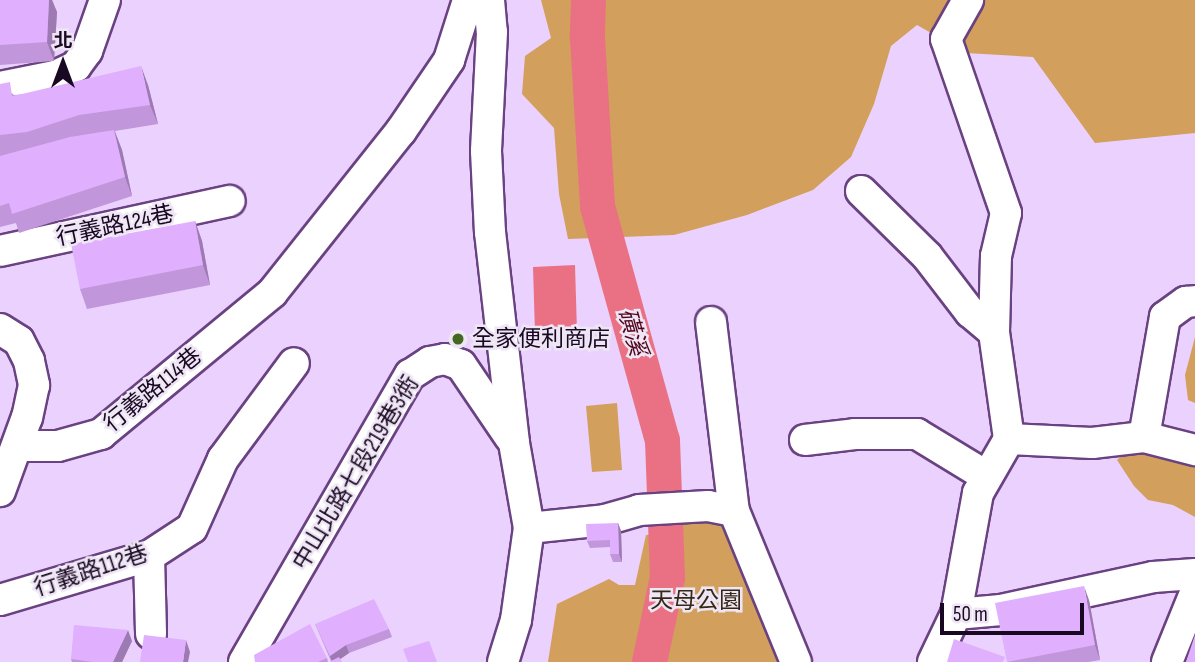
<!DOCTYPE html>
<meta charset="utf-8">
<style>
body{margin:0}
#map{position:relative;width:1195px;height:662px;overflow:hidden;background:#ebd1fd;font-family:"Sofia Sans Condensed","Noto Sans TC",sans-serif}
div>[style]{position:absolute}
.green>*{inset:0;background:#d29f5c}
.water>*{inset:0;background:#ea7184}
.river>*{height:35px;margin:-17.5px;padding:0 17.5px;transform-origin:17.5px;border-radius:17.5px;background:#ea7184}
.roads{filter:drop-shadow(2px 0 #6a4282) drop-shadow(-2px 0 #6a4282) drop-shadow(0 2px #6a4282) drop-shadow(0 -2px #6a4282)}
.minor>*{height:30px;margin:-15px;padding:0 15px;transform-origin:15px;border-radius:15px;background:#fff}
.wall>*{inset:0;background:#c196da}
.shaded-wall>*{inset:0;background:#9d7ab2}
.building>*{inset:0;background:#e0affe}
.dots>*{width:19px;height:19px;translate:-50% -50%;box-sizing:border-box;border:4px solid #eee6f4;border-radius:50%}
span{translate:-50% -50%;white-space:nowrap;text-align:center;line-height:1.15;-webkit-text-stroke:5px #eee6f4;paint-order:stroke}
.street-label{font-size:23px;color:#190822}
.poi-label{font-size:23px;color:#190822}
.left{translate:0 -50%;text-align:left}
.park-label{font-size:23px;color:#362816}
.water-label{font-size:24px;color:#53051c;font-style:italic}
.north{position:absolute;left:28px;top:28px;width:70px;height:70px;-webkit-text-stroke:5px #eee6f4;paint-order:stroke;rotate:0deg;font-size:19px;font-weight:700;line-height:28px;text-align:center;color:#190822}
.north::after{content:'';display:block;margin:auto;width:24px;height:32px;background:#190822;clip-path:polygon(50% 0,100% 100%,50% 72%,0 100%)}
.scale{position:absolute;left:940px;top:603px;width:144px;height:32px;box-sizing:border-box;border:4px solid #190822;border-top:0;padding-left:9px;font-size:21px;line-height:24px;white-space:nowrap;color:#190822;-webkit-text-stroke:5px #eee6f4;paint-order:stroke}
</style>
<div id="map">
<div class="green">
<i style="clip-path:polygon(541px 0,1195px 0,1195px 133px,1095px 143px,1033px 57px,966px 53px,917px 25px,891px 46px,874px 104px,851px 157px,813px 190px,747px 215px,674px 235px,568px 239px,559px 194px,554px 128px,522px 94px,525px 56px,551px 38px)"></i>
<i style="clip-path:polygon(1195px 337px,1195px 403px,1188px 400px,1185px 375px)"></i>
<i style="clip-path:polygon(617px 403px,622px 470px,592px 472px,586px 406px)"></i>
<i style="clip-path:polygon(1124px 453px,1146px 453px,1195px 463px,1195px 517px,1173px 505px,1148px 500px,1134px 486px,1117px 460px)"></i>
<i style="clip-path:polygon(707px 491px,735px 502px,791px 662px,548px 662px,557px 604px,609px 579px,619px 585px,635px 585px,646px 535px,673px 533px,687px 504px)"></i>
</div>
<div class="water">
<i style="clip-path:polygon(575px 265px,577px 332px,535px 333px,533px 267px)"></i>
</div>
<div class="river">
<i style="left:588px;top:0;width:37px;rotate:92deg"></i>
<i style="left:587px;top:37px;width:169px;rotate:86.6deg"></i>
<i style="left:597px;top:206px;width:243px;rotate:74.5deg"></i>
<i style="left:662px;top:440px;width:137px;rotate:87.9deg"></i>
<i style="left:667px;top:577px;width:87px;rotate:102deg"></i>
</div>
<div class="roads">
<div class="minor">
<i style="left:489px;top:0;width:32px;rotate:85deg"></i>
<i style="left:492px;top:32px;width:119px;rotate:92.9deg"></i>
<i style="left:486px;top:151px;width:81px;rotate:87.2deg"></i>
<i style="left:490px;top:232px;width:212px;rotate:83.5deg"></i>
<i style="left:514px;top:443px;width:86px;rotate:80deg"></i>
<i style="left:529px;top:528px;width:76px;rotate:-6deg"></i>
<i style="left:605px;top:520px;width:35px;rotate:-16deg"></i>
<i style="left:639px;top:510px;width:69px;rotate:-3.3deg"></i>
<i style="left:708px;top:506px;width:26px;rotate:11deg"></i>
<i style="left:734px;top:511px;width:163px;rotate:67.7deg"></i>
<i style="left:0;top:87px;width:56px;rotate:-11.3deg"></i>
<i style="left:55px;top:76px;width:23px;rotate:-25deg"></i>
<i style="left:76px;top:66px;width:19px;rotate:-54deg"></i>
<i style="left:87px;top:51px;width:54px;rotate:-70.6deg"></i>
<i style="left:861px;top:191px;width:93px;rotate:44.6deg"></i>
<i style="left:927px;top:256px;width:71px;rotate:52.5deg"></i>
<i style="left:970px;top:312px;width:31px;rotate:40deg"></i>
<i style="left:0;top:251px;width:235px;rotate:-12.3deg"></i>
<i style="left:711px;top:322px;width:190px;rotate:83.1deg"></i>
<i style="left:0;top:329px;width:22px;rotate:32deg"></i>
<i style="left:19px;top:341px;width:22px;rotate:63deg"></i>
<i style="left:29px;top:361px;width:25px;rotate:78deg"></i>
<i style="left:34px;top:385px;width:33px;rotate:102deg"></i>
<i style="left:27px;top:417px;width:79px;rotate:110deg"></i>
<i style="left:1144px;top:437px;width:53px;rotate:14.3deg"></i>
<i style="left:1009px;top:439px;width:83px;rotate:2.8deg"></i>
<i style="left:1092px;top:443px;width:52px;rotate:-6.6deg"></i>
<i style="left:1144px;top:437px;width:122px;rotate:-80.1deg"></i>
<i style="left:1165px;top:317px;width:26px;rotate:-36deg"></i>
<i style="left:1186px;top:302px;width:9px;rotate:-6deg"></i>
<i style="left:805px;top:440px;width:50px;rotate:-6.8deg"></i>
<i style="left:855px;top:434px;width:62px"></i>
<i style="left:917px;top:434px;width:81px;rotate:31.3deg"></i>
<i style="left:17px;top:446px;width:41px"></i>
<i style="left:58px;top:446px;width:45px;rotate:-15.6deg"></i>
<i style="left:101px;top:434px;width:222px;rotate:-39.5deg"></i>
<i style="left:272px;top:293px;width:207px;rotate:-51.5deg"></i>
<i style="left:401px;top:131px;width:86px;rotate:-55.9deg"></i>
<i style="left:449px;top:60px;width:63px;rotate:-72.4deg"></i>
<i style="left:149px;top:556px;width:78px;rotate:88.5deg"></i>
<i style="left:0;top:600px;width:155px;rotate:-16.5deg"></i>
<i style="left:149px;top:556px;width:51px;rotate:-33.1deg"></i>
<i style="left:192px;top:528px;width:76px;rotate:-65.8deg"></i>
<i style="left:223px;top:459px;width:119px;rotate:-53.5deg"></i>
<i style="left:956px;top:614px;width:45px;rotate:-5.1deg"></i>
<i style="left:1001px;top:610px;width:156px;rotate:-12.2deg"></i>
<i style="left:1153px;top:577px;width:42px;rotate:-4.1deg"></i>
<i style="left:244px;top:662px;width:332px;rotate:-60deg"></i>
<i style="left:410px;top:375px;width:24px;rotate:-33deg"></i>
<i style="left:430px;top:362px;width:15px;rotate:-11deg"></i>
<i style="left:445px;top:359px;width:17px;rotate:21deg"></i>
<i style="left:461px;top:365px;width:87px;rotate:55.8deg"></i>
<i style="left:503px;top:662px;width:44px;rotate:-72.8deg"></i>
<i style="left:516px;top:620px;width:93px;rotate:-82deg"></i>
<i style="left:933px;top:662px;width:53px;rotate:-64.4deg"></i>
<i style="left:956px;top:614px;width:123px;rotate:-79.7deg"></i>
<i style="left:978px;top:493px;width:62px;rotate:-60.1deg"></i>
<i style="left:1009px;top:439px;width:108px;rotate:-98deg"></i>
<i style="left:994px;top:332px;width:76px;rotate:-88.5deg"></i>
<i style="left:996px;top:256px;width:44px;rotate:-76.9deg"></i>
<i style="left:1006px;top:213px;width:184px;rotate:-109deg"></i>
<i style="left:946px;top:39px;width:45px;rotate:-60.6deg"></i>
<i style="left:1167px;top:662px;width:74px;rotate:-67.9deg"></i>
</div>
</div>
<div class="wall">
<i style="clip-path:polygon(0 0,52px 0,57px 12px,54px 61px,0 65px)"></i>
<i style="clip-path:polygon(0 84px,14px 95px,148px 85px,158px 124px,115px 131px,122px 150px,132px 196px,19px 233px,16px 223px,0 227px)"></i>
<i style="clip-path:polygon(195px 221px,202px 241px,210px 285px,87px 309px,80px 289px)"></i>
<i style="clip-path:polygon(618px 523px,621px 531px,622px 562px,613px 562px,610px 554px,610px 547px,590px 548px,587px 541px)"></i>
<i style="clip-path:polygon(1089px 600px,1100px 660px,1088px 662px,1007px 662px)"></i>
<i style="clip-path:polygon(315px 624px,389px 629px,392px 637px,349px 653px,340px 659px,331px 661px)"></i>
<i style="clip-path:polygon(132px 641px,122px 662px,72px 662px,71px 659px)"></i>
<i style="clip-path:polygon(327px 658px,328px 662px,255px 662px)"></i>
</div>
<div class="shaded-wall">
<i style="clip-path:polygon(49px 0,52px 0,57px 12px,54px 61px,47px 42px)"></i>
<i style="clip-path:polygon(141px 66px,148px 85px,158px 124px,150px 105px)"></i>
<i style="clip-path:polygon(114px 130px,122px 150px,132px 196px,125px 177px)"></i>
<i style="clip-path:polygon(195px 221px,202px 241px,210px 285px,203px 265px)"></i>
<i style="clip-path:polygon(618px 523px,621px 531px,622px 562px,619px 554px)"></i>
<i style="clip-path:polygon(1084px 586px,1089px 600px,1100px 660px,1095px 645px)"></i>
<i style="clip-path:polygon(128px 630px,132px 641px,122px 662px,113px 662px)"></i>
<i style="clip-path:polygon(186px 640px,190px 652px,188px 662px,183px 662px)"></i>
<i style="clip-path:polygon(346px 645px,349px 653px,336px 662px,332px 662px,330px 656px)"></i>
</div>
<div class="building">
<i style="clip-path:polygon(0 0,49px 0,47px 42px,0 45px)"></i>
<i style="clip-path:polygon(141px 66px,150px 105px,79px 115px,27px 132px,0 135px,0 84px,10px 82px,12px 96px,22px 94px)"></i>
<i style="clip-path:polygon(114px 130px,125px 177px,12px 214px,9px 203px,0 206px,0 156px,70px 137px)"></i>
<i style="clip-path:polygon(195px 221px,203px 265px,80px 289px,71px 244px)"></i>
<i style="clip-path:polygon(618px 523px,619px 554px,610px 554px,610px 540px,587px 541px,586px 524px)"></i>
<i style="clip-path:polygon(1084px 586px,1095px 645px,1007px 662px,995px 603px)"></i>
<i style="clip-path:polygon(374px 599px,389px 629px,346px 645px,330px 656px,315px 624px)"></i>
<i style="clip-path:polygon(310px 624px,327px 658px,318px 662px,255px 662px,254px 655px)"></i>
<i style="clip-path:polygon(74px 625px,128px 630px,113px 662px,93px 662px,71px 659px)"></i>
<i style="clip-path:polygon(144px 635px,186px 640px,183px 662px,140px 662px)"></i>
<i style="clip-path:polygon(1195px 635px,1195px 662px,1186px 662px)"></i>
<i style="clip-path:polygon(954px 639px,1005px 657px,1003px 662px,947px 662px)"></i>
<i style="clip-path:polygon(429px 641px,437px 662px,408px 662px,403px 649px)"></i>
<i style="clip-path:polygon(339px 657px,342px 662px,329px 662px)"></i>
</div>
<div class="dots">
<i style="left:458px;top:339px;background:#446820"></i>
</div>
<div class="street-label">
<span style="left:115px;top:226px;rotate:-12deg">行義路124巷</span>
<span style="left:153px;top:390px;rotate:-39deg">行義路114巷</span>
<span style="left:356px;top:473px;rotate:-59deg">中山北路七段219巷3衖</span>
<span style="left:91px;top:571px;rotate:-18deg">行義路112巷</span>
</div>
<div class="poi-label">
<span class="left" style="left:472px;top:339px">全家便利商店</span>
</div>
<div class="park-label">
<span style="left:696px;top:601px">天母公園</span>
</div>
<div class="water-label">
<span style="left:632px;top:332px;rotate:74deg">磺溪</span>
</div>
<div class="north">北</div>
<div class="scale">50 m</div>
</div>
